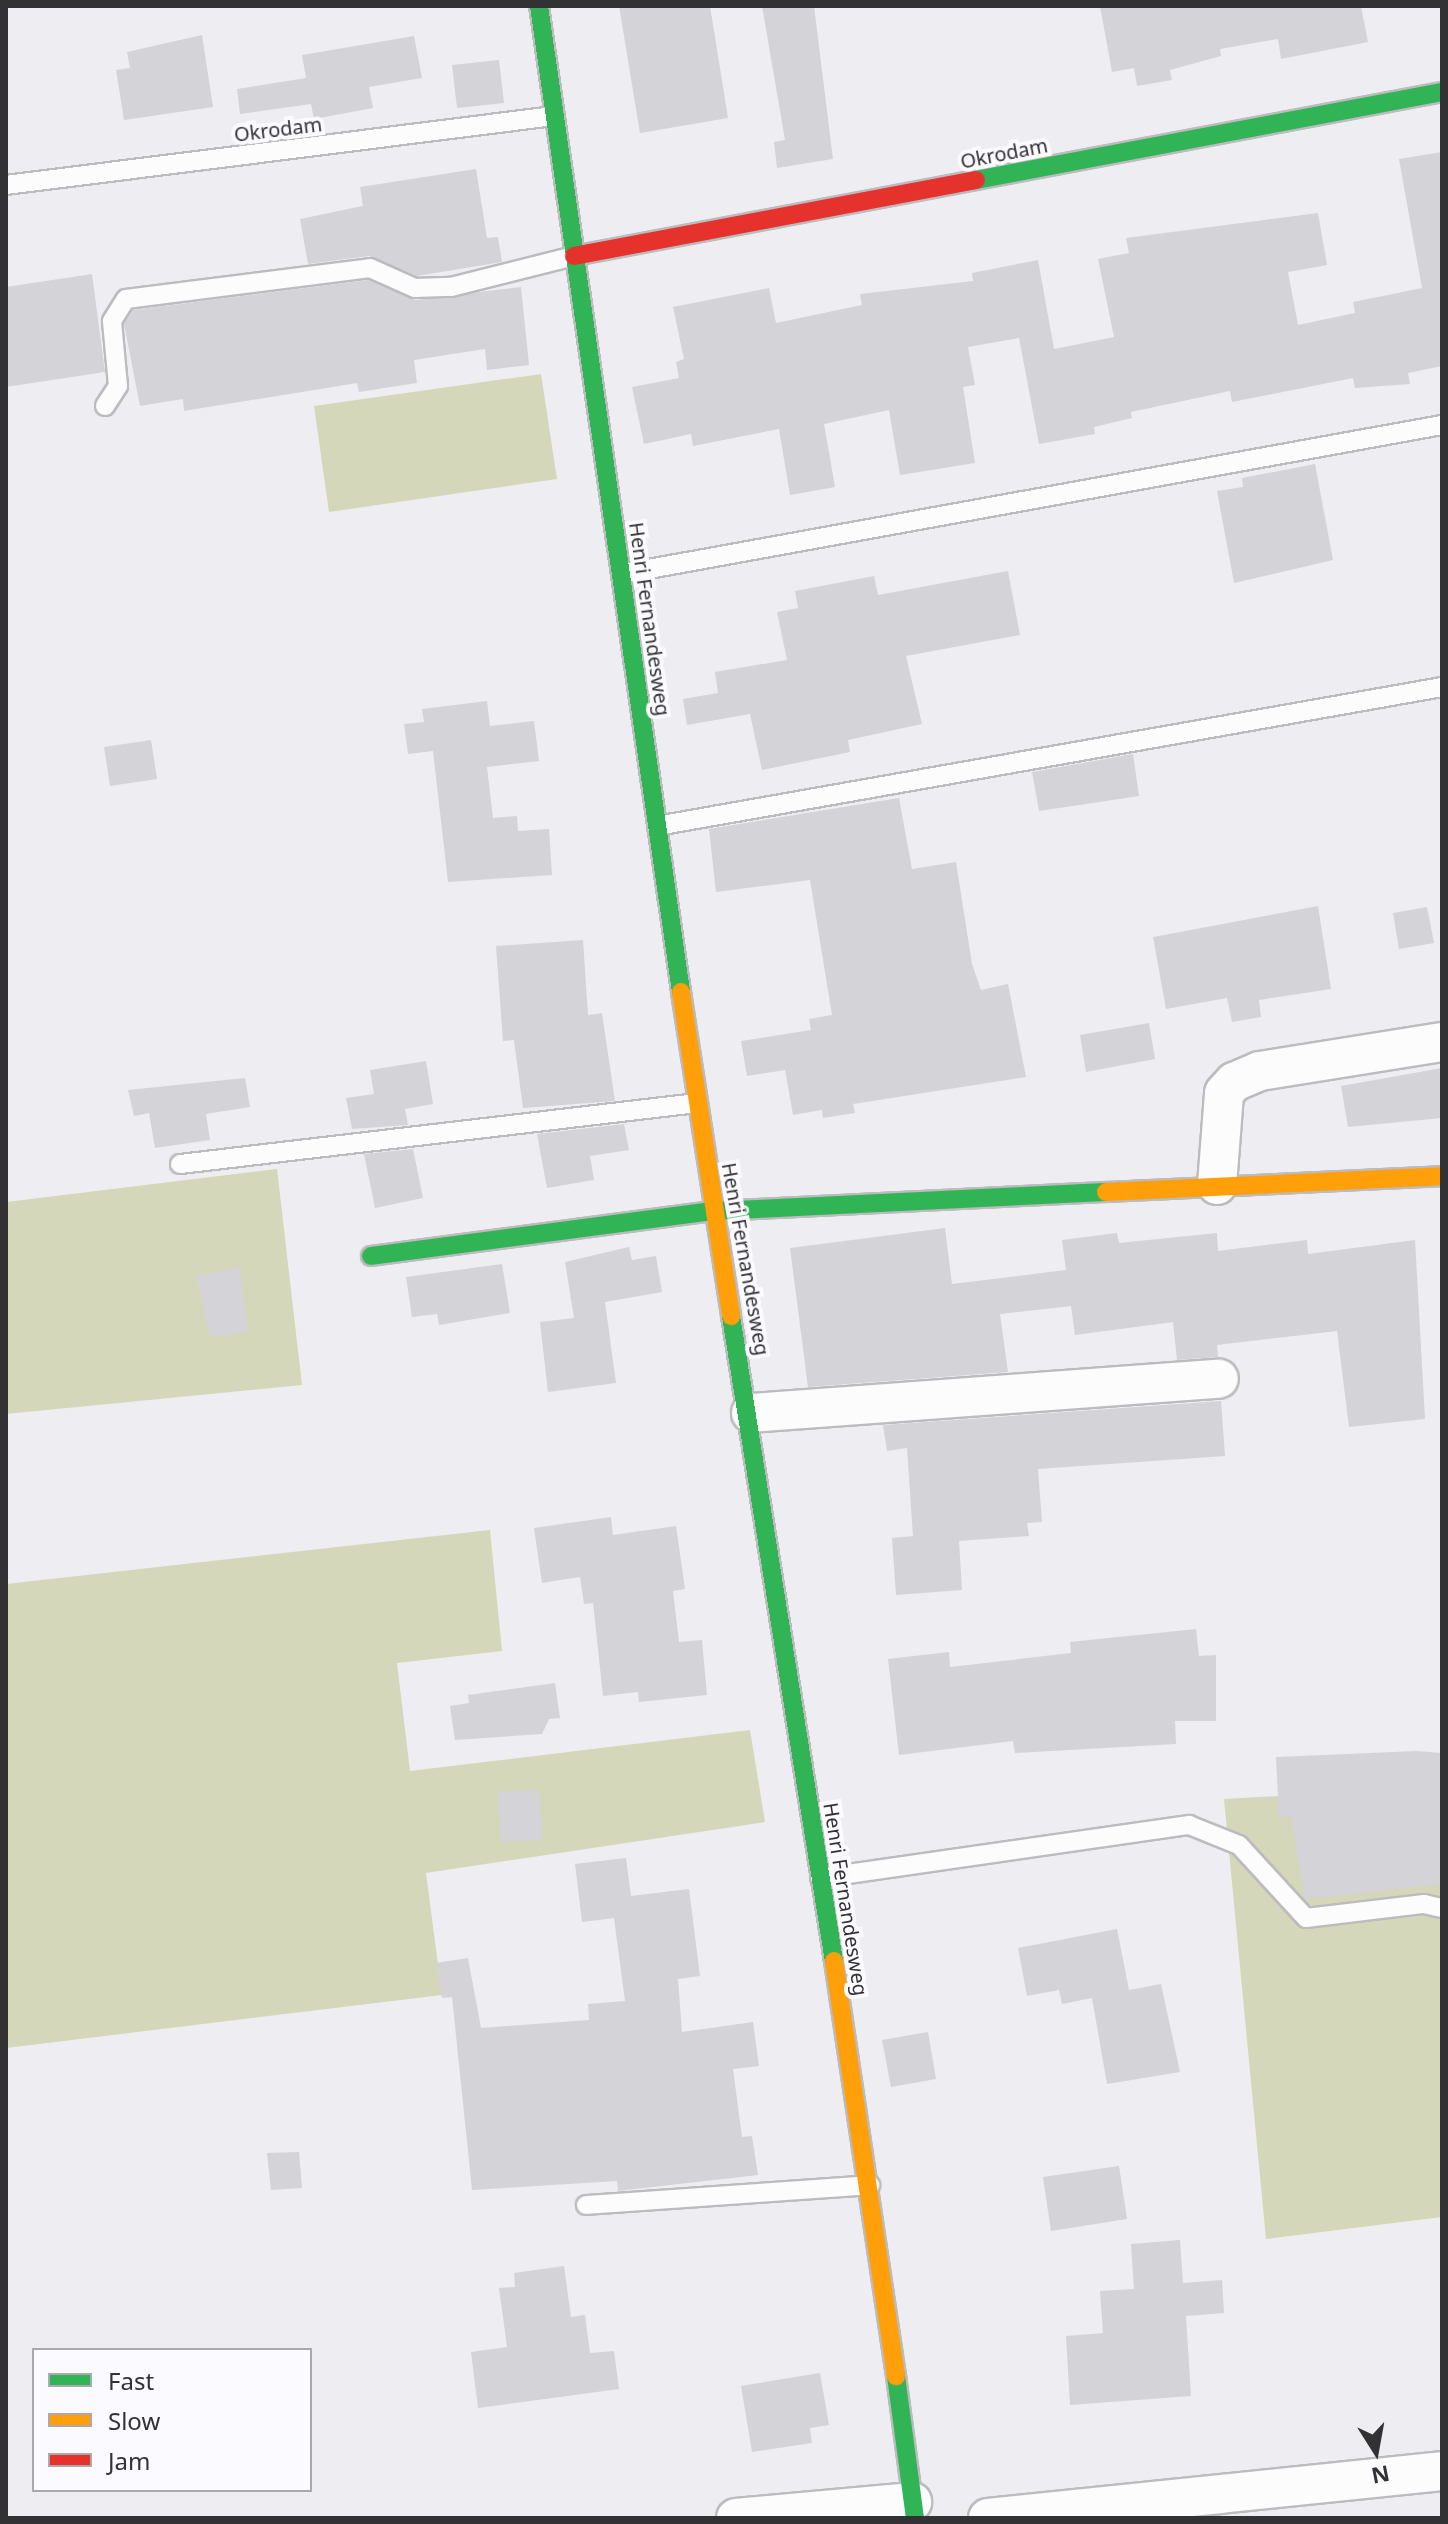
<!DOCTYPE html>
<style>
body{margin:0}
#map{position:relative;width:1448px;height:2524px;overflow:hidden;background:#eeedf2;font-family:"Noto Sans",sans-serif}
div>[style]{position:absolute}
.green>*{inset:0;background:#d5d7ba}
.building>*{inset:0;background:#d4d3d7}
.roads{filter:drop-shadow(2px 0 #bcbcbf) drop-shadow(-2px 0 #bcbcbf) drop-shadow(0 2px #bcbcbf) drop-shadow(0 -2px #bcbcbf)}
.lane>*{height:18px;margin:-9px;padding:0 9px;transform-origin:9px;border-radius:9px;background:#fcfcfd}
.street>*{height:38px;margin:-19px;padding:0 19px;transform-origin:19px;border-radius:19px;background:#fcfcfd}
.fast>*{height:18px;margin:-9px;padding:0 9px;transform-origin:9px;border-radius:9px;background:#30b455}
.slow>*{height:18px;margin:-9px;padding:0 9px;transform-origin:9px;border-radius:9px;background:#ff9f0a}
.jam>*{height:18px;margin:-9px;padding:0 9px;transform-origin:9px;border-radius:9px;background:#e5322d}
span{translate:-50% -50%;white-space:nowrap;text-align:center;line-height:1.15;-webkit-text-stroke:8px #fafaff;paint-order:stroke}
.street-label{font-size:20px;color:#323234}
.frame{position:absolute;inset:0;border:8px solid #323234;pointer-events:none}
.legend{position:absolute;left:32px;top:2348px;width:280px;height:144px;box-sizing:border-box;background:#fafaff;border:2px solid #aaaaae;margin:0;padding:10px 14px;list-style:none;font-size:24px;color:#323234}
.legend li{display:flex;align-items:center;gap:16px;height:40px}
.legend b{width:40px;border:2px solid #aaaaae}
.north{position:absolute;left:1336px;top:2412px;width:80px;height:80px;-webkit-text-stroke:6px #fafaff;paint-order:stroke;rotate:169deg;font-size:22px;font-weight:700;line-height:32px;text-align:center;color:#323234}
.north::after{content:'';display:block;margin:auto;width:28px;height:36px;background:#323234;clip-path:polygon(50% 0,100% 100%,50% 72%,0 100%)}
</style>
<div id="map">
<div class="green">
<i style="clip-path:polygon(541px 374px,557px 479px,329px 512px,314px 406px)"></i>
<i style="clip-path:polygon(277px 1169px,302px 1385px,6px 1414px,6px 1202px)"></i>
<i style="clip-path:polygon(490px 1530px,502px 1651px,397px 1663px,410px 1771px,750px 1730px,765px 1822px,426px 1873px,442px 1995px,6px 2048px,6px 1584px)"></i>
<i style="clip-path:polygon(1442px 1787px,1442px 2217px,1266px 2239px,1224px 1799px)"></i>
</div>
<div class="building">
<i style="clip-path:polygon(619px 6px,710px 6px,728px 118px,640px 133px)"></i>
<i style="clip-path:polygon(762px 6px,814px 6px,833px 159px,777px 168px,774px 142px,785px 140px)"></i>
<i style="clip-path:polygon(1100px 6px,1361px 6px,1368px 42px,1281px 59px,1278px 39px,1220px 49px,1221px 56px,1170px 70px,1172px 80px,1137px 86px,1134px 68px,1112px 72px)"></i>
<i style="clip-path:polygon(202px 35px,213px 107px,124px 120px,116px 70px,130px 68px,127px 52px)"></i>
<i style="clip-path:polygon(414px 36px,422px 78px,369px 87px,373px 108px,314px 119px,311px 104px,240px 114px,237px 89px,306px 78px,302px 55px)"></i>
<i style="clip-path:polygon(499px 60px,504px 103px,457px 108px,452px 65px)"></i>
<i style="clip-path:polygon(1442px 152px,1442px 366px,1408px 373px,1410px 384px,1355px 388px,1353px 378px,1232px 402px,1230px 391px,1131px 412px,1132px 418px,1094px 427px,1095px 434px,1039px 444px,1019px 338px,968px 347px,975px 385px,963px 387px,975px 463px,900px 475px,889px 410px,824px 424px,835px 487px,790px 495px,779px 429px,693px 446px,691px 434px,644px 444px,632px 387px,679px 378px,676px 362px,684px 359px,673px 307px,769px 288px,776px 323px,862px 305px,860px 294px,973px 281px,972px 273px,1038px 260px,1054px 349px,1114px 337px,1098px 259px,1129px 253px,1126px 238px,1318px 213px,1327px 265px,1288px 272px,1298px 325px,1355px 313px,1353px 302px,1422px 288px,1399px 159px)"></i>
<i style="clip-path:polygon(476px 169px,487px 238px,498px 237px,502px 262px,417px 276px,369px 256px,308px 264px,300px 219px,363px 206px,360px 187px)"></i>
<i style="clip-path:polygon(92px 274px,105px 372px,6px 387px,6px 287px)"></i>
<i style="clip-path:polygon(368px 280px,415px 300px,521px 287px,529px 365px,487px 370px,485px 349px,414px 360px,417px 383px,359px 392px,357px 383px,184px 411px,183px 399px,140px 406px,124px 324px,133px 310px)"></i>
<i style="clip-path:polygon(1315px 464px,1333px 560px,1234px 583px,1217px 491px,1243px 487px,1242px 478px)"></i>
<i style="clip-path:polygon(1008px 571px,1020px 635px,906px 656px,922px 724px,848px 740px,850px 752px,762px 770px,750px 714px,687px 725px,683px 699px,718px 693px,715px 672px,787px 660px,777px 612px,798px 608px,795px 591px,874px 576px,878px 595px)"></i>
<i style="clip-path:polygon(487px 701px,490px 726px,534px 721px,539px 761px,487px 767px,493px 818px,517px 816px,518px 831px,549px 829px,552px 875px,448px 882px,433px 751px,408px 754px,404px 724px,424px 722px,422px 709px)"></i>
<i style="clip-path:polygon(151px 740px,157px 779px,110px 786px,104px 747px)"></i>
<i style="clip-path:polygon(1133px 754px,1139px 796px,1039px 811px,1032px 772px)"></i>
<i style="clip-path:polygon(899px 798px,912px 869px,956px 862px,972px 964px,981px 990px,1008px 984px,1026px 1077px,853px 1104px,855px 1113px,823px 1118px,822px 1110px,793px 1115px,785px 1070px,747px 1076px,741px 1041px,811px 1030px,809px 1019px,832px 1015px,810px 880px,716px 892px,709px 829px)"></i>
<i style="clip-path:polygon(1318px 906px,1331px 989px,1259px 1000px,1261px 1017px,1232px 1022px,1227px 998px,1166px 1009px,1153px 937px)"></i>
<i style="clip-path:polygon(1427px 907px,1434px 943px,1399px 949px,1393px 913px)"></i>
<i style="clip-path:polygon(583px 940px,588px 1015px,602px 1013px,615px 1101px,523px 1108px,514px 1040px,503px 1041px,496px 946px)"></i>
<i style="clip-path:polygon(1149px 1023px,1155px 1059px,1086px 1072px,1080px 1035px)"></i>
<i style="clip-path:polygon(426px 1061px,433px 1104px,405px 1109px,408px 1125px,352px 1129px,346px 1098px,374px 1094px,370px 1070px)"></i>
<i style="clip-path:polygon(1442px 1068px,1442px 1118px,1348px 1127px,1341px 1086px)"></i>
<i style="clip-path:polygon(245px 1078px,250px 1107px,206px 1114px,210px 1140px,155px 1148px,149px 1113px,134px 1116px,128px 1090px)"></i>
<i style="clip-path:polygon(624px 1124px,629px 1150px,590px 1156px,594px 1180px,547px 1188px,537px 1134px)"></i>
<i style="clip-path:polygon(413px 1149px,423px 1198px,375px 1208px,364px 1154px)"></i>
<i style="clip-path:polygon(945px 1228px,952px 1284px,1066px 1270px,1062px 1240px,1117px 1233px,1119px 1243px,1217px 1233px,1218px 1251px,1307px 1240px,1308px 1254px,1415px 1240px,1425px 1419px,1349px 1427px,1337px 1331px,1217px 1345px,1218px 1357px,1177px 1360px,1173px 1322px,1075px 1335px,1071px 1306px,1000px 1314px,1008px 1372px,808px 1387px,790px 1248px)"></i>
<i style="clip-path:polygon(629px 1247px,632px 1260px,656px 1256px,662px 1292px,605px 1302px,616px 1383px,548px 1392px,540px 1322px,574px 1318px,565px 1262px)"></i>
<i style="clip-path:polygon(502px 1264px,510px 1313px,439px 1325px,437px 1314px,412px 1317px,406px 1277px)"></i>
<i style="clip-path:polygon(240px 1267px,248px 1332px,210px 1337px,196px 1276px)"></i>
<i style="clip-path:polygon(1221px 1401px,1225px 1456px,1038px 1469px,1042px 1522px,1027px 1523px,1029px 1536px,959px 1541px,962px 1590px,896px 1595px,892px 1538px,913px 1536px,907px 1448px,887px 1451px,883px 1425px)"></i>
<i style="clip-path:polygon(611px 1517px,613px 1535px,676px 1526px,685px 1589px,673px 1591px,679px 1642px,702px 1640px,707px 1695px,639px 1702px,638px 1692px,603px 1696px,593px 1603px,584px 1604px,580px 1577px,542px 1583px,534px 1528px)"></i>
<i style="clip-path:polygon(1196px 1629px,1199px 1656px,1216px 1655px,1216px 1721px,1175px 1721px,1176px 1744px,1015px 1753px,1013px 1741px,899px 1755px,888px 1659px,949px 1652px,950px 1667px,1071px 1653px,1070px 1642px)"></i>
<i style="clip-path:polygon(555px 1683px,560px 1718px,549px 1719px,542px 1734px,455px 1740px,450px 1706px,469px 1703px,468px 1695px)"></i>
<i style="clip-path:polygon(1417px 1751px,1442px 1753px,1442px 1884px,1305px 1899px,1291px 1817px,1279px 1817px,1276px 1757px)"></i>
<i style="clip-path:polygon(539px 1790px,542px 1840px,501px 1842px,498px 1792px)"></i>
<i style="clip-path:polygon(626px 1858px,631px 1896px,689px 1889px,700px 1976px,678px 1979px,682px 2032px,753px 2022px,759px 2066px,733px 2069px,742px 2137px,752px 2136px,758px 2175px,618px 2191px,617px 2181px,472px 2190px,452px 1997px,442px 1998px,436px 1963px,468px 1958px,481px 2028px,589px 2020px,588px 2004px,625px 2001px,614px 1918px,582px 1922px,575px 1864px)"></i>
<i style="clip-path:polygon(1117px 1929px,1129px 1990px,1161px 1984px,1180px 2072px,1107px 2084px,1092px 1998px,1062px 2004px,1059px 1990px,1027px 1996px,1018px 1948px)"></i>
<i style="clip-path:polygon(928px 2032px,936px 2079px,891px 2087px,882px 2040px)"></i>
<i style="clip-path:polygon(299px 2152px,302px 2188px,271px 2190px,267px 2153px)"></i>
<i style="clip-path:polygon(1119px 2166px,1127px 2219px,1051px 2231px,1043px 2177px)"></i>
<i style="clip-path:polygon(1180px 2240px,1183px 2283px,1222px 2280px,1224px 2313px,1186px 2316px,1191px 2396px,1070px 2405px,1066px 2336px,1103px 2333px,1100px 2291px,1134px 2289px,1131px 2244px)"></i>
<i style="clip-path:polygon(564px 2266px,571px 2317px,585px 2315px,590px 2353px,614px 2351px,619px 2389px,478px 2408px,471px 2352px,507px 2347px,499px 2288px,515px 2287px,514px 2273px)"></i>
<i style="clip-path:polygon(820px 2373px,829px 2425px,810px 2428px,812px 2443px,752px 2452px,741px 2386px)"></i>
</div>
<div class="roads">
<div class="lane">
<i style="left:6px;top:185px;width:552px;rotate:-7.18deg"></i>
<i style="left:105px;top:406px;width:24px;rotate:-57deg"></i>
<i style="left:118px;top:386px;width:65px;rotate:-95.3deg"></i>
<i style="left:112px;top:321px;width:26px;rotate:-58deg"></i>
<i style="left:126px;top:299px;width:246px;rotate:-7.2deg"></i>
<i style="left:370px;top:268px;width:49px;rotate:24deg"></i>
<i style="left:415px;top:288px;width:36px;rotate:-2deg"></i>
<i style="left:451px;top:287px;width:127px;rotate:-14.1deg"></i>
<i style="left:621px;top:574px;width:834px;rotate:-10.29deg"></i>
<i style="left:657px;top:826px;width:797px;rotate:-10.04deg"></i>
<i style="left:180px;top:1164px;width:521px;rotate:-6.73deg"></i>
<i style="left:820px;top:1878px;width:373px;rotate:-8.2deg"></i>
<i style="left:1189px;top:1825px;width:54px;rotate:21.8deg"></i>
<i style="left:1239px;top:1845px;width:99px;rotate:47.5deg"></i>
<i style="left:1306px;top:1918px;width:119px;rotate:-6.8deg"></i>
<i style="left:1424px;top:1904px;width:18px;rotate:13deg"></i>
<i style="left:586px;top:2205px;width:285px;rotate:-4deg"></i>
</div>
<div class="street">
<i style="left:1217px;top:1185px;width:92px;rotate:-85.6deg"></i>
<i style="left:1224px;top:1093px;width:15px;rotate:-48deg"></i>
<i style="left:1234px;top:1082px;width:28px;rotate:-23deg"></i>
<i style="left:1260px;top:1071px;width:184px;rotate:-9.1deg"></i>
<i style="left:751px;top:1413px;width:469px;rotate:-4.2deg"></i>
<i style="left:736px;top:2518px;width:177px;rotate:-5.2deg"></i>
<i style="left:988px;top:2518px;width:456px;rotate:-5.9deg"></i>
</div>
<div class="fast">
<i style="left:539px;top:6px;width:996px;rotate:81.8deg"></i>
<i style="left:976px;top:180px;width:474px;rotate:-10.7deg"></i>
<i style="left:371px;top:1256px;width:347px;rotate:-7.5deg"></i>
<i style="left:715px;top:1211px;width:391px;rotate:-2.8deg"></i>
<i style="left:731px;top:1316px;width:653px;rotate:80.93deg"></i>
<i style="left:896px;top:2376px;width:143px;rotate:82.4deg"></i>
</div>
<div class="slow">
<i style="left:681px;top:992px;width:328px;rotate:81.2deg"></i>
<i style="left:1106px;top:1192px;width:336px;rotate:-2.7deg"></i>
<i style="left:834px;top:1961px;width:420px;rotate:81.5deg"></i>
</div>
<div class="jam">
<i style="left:574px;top:256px;width:409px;rotate:-10.7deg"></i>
</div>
</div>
<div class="street-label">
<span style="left:278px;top:129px;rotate:-7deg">Okrodam</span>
<span style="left:1004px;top:153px;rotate:-11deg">Okrodam</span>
<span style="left:650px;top:619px;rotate:82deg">Henri Fernandesweg</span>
<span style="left:746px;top:1259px;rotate:80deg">Henri Fernandesweg</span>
<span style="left:846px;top:1899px;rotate:81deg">Henri Fernandesweg</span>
</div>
<div class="frame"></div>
<ul class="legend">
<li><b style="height:10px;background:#30b455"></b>Fast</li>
<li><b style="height:10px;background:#ff9f0a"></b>Slow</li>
<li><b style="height:10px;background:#e5322d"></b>Jam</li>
</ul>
<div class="north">N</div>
</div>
